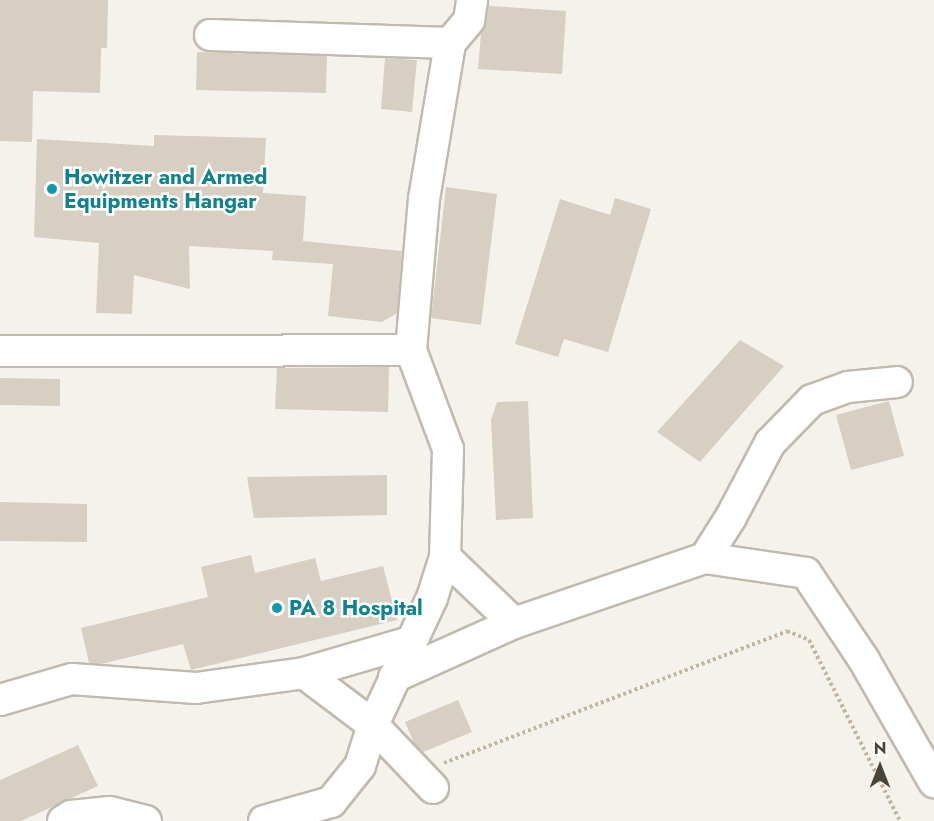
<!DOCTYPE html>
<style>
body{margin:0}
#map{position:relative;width:934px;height:821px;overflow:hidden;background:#f5f2ec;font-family:Jost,sans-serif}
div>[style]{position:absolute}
.building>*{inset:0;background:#d7cfc1}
.path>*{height:4px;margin-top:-2px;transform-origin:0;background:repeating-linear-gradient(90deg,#c2b6a0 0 3px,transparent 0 6px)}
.roads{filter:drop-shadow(2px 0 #c1baae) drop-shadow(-2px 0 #c1baae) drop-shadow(0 2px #c1baae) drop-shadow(0 -2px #c1baae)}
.minor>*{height:30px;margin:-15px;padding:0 15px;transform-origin:15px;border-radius:15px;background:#fff}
.dots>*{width:16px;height:16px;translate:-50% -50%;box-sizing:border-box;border:3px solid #fff;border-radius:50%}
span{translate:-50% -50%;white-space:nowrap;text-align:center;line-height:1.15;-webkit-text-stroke:5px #fff;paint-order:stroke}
.culture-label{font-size:21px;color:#0d838f;font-weight:700}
.left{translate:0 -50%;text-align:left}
.north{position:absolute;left:850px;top:737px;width:60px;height:60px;-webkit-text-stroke:4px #fff;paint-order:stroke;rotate:0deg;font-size:16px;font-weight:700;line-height:24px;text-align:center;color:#4a4339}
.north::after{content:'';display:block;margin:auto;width:21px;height:27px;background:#4a4339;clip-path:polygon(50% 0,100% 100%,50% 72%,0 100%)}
</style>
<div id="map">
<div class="building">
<i style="clip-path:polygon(0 0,108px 0,107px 48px,101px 48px,100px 93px,33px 91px,32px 142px,0 141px)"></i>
<i style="clip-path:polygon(489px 6px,566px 11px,562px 74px,478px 69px,481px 33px,486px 23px)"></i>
<i style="clip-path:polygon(197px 52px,327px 56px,326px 93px,196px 90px)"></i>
<i style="clip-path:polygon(385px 58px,417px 60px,412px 112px,381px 109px)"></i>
<i style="clip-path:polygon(154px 135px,266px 138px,263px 193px,306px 196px,303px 241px,402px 251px,397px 313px,382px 322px,328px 316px,333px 264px,272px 260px,273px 251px,189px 246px,190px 289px,134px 275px,132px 314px,96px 313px,99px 243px,34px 237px,37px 139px,154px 146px)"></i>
<i style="clip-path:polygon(446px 187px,497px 194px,481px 325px,431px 318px)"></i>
<i style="clip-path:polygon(615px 198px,651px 209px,608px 352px,564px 339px,558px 357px,515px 344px,560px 199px,610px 215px)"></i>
<i style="clip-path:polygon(740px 340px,784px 366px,700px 462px,657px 432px)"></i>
<i style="clip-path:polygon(389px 367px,388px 412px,275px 409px,277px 368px)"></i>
<i style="clip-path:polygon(0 378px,60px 379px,60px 406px,0 405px)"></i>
<i style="clip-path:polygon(528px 401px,533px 518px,496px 520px,491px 420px,497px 402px)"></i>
<i style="clip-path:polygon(889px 401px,904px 456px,851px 470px,836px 415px)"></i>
<i style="clip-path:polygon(387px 475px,387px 515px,254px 518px,247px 477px)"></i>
<i style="clip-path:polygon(0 502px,87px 504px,87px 542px,0 541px)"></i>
<i style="clip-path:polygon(251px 555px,255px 573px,315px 558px,321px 581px,383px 566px,397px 620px,191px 670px,183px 644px,101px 664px,89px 663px,81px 628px,208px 597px,201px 567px)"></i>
<i style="clip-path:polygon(458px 700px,472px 732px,423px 752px,414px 743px,405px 722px)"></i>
<i style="clip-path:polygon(78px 745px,98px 786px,21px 821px,0 821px,0 780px)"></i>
</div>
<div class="path">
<i style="left:444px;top:763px;width:368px;rotate:-21deg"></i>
<i style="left:787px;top:631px;width:24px;rotate:22deg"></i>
<i style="left:809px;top:640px;width:203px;rotate:63.3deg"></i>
</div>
<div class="roads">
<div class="minor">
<i style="left:210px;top:35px;width:240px;rotate:1.9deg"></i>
<i style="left:0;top:351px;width:411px;rotate:-0.1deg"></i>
<i style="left:445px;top:557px;width:95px;rotate:43.7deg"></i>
<i style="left:705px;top:558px;width:49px;rotate:-57.6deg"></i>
<i style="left:731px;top:517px;width:84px;rotate:-62.2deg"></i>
<i style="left:770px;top:443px;width:60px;rotate:-45.7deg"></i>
<i style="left:812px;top:400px;width:38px;rotate:-20deg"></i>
<i style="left:848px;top:387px;width:49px;rotate:-5.8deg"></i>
<i style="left:304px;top:673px;width:86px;rotate:37deg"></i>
<i style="left:373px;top:725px;width:87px;rotate:46.4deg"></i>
<i style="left:394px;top:677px;width:132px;rotate:-24.2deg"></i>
<i style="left:514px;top:623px;width:202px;rotate:-18.8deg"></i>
<i style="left:705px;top:558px;width:102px;rotate:8.4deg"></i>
<i style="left:806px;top:573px;width:105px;rotate:56.3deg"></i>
<i style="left:864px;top:660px;width:141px;rotate:60.2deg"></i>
<i style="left:0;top:700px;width:75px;rotate:-16.3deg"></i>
<i style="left:72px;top:679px;width:124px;rotate:4.2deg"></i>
<i style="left:196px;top:688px;width:109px;rotate:-7.9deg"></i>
<i style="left:304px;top:673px;width:110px;rotate:-16.3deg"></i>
<i style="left:63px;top:821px;width:9px;rotate:-32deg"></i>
<i style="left:71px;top:816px;width:39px;rotate:-6deg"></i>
<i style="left:110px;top:812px;width:37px;rotate:14deg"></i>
<i style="left:264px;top:821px;width:70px;rotate:-15.8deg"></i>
<i style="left:331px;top:802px;width:46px;rotate:-51.1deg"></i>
<i style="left:360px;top:766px;width:43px;rotate:-72.4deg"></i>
<i style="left:373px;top:725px;width:140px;rotate:-65.1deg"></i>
<i style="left:432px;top:598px;width:43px;rotate:-72.4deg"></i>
<i style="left:445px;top:557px;width:108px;rotate:-88.4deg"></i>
<i style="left:448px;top:449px;width:106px;rotate:-110.5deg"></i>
<i style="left:411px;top:350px;width:152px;rotate:-85.1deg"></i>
<i style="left:424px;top:199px;width:158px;rotate:-80.5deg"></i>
<i style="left:450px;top:43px;width:30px;rotate:-50deg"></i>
<i style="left:469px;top:20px;width:20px;rotate:-81deg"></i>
</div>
</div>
<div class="dots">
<i style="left:52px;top:189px;background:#0f9aa8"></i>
<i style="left:277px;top:608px;background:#0f9aa8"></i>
</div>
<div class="culture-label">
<span class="left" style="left:64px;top:189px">Howitzer and Armed<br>Equipments Hangar</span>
<span class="left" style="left:289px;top:608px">PA 8 Hospital</span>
</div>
<div class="north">N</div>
</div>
